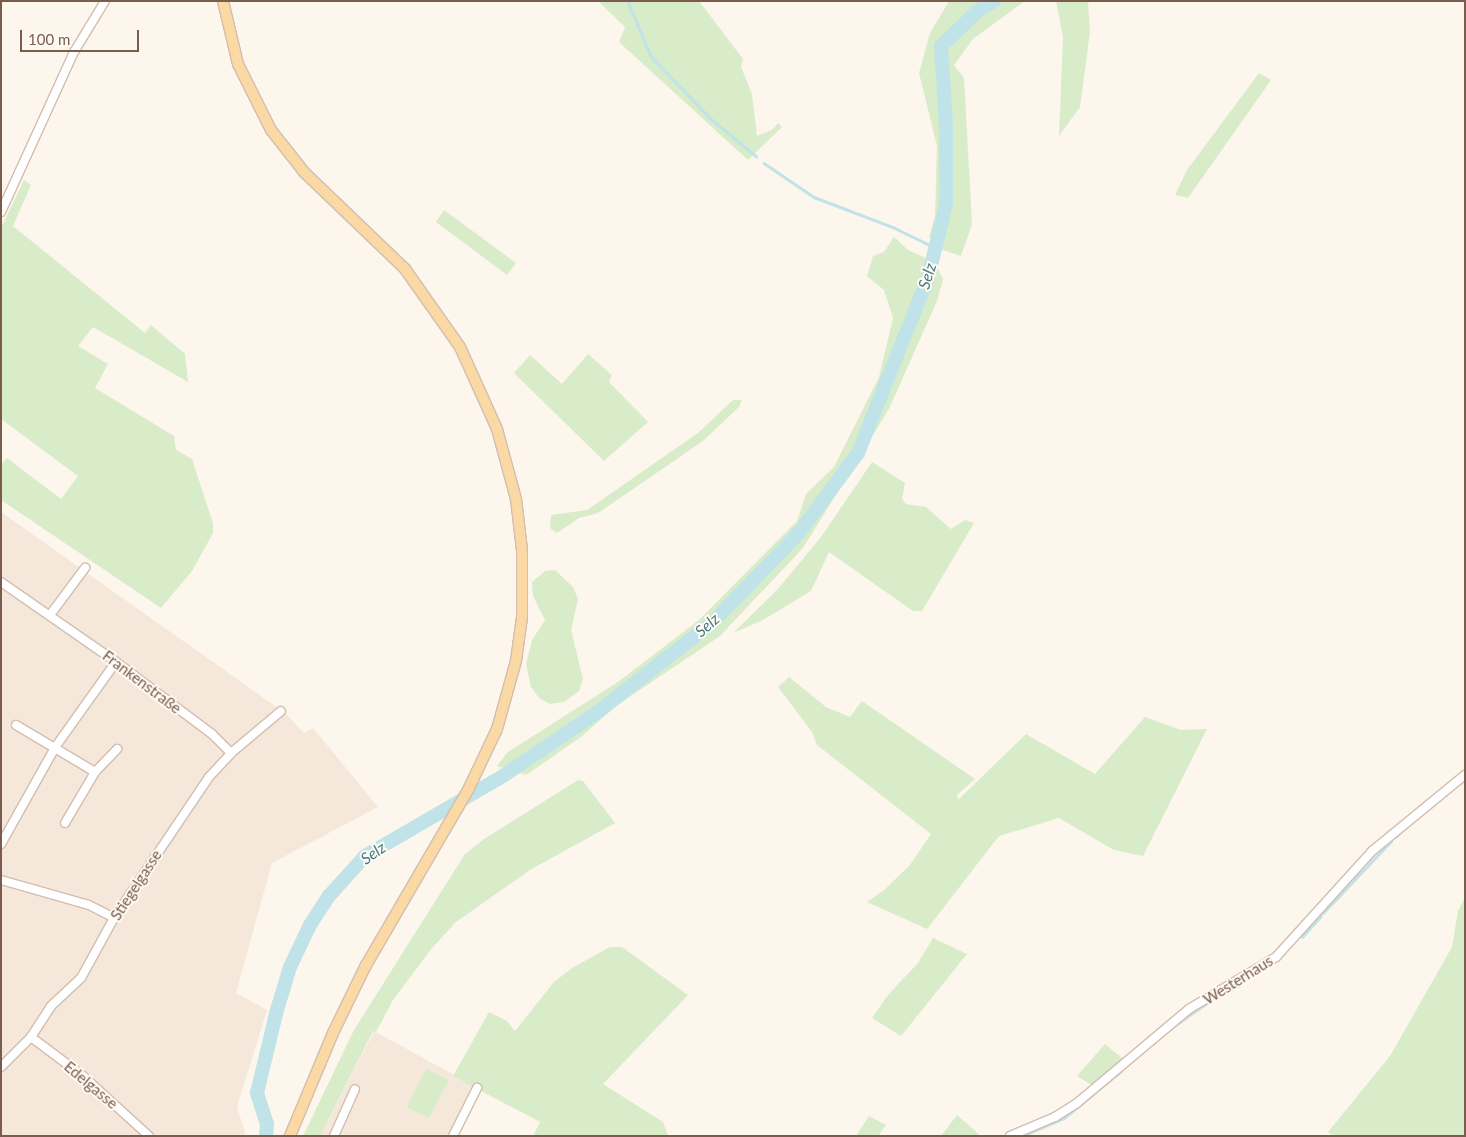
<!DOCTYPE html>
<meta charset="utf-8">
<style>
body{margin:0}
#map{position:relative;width:1466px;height:1137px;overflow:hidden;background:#fdf6ec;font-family:Lato,sans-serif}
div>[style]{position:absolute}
.residential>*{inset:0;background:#f5e8da}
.green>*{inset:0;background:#d8ecc9}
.stream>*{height:2.5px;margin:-1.25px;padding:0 1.25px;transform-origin:1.25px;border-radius:1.25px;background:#bfe3e8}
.river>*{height:14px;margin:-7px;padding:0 7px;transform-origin:7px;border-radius:7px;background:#bfe3e8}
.roads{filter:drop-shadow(1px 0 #d1beb0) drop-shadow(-1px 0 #d1beb0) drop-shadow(0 1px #d1beb0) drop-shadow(0 -1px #d1beb0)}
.minor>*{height:8px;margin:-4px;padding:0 4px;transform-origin:4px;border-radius:4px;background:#fff}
.major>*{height:10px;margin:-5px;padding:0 5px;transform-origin:5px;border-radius:5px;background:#fbd9a5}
span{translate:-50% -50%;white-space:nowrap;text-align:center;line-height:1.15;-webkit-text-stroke:4px #fffaf3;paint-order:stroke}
.street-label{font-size:15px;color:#7a5c4d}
.water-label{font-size:16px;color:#437c86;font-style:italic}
.frame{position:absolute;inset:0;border:2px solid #7a5c4d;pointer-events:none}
.scale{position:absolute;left:20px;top:30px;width:119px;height:22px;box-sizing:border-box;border:2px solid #7a5c4d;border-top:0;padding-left:6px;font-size:15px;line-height:18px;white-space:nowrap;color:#7a5c4d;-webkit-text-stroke:4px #fffaf3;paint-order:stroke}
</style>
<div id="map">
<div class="residential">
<i style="clip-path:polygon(1px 512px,285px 713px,304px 733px,313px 728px,378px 807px,272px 863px,236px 993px,267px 1010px,237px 1107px,246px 1136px,1px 1136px)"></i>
<i style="clip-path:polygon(374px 1031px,480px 1089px,457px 1136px,320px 1136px)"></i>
</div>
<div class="green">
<i style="clip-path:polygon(598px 1px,699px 1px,743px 59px,741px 67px,752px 94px,757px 136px,772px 130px,778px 123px,782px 127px,748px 160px,619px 42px,625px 27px)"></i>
<i style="clip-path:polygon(949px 1px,1025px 1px,973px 39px,954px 65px,964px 78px,972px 224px,961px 256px,937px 248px,929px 237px,935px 216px,937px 146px,919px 73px,930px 33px)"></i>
<i style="clip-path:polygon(1056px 1px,1088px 1px,1090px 32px,1080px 107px,1059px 136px,1063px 38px)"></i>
<i style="clip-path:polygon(1259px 73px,1271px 80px,1188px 198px,1175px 195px,1187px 170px)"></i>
<i style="clip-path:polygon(24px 180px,31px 185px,13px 226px,145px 333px,151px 325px,185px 354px,188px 382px,93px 327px,78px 346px,108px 364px,95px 388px,174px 436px,176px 450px,192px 459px,213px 523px,213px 533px,192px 571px,161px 608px,1px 500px,1px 464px,7px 458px,61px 499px,78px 476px,1px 419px,1px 228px)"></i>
<i style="clip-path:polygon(444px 210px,516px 263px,507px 275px,436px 222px)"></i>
<i style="clip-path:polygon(894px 237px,908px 250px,935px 262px,943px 279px,937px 301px,889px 409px,803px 548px,720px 636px,616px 706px,581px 737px,526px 775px,497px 766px,508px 752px,618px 682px,699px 620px,797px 521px,806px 494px,834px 467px,879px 377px,893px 318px,884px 290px,867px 276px,873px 256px,884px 252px)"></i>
<i style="clip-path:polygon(588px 354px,612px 375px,609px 382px,648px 422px,604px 461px,514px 373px,530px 355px,562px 384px)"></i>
<i style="clip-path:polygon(733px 400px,742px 400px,739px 407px,704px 440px,674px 461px,598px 513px,579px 518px,557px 533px,550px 528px,551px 515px,587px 510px,698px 433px)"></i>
<i style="clip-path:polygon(872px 462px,905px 483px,902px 499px,906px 504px,926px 507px,951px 529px,965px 520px,974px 523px,922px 611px,913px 611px,829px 552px,811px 591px,761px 621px,733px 633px,778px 589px,821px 537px)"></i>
<i style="clip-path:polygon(555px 570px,573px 587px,578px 599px,571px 630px,583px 679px,579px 691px,564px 702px,550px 704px,539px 698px,531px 687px,526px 664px,532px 640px,545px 620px,533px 596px,532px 582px,545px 571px)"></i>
<i style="clip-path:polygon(789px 677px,826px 707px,850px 717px,862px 701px,975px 779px,957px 795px,958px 800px,1026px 734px,1095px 774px,1145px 717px,1181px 730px,1207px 729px,1143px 856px,1114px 850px,1059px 818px,999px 836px,927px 929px,867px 902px,884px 890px,910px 865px,931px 834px,817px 745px,812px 732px,778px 687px)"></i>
<i style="clip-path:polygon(578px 780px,583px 781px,615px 823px,530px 870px,456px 922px,432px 948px,393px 1000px,376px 1032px,373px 1031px,320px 1136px,303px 1136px,354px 1030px,465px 854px,484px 839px)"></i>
<i style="clip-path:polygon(1465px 897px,1465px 1136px,1334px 1136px,1328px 1132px,1390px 1056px,1452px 947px,1458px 911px)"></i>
<i style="clip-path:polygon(933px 938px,967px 954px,901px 1036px,872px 1018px,888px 995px,918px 963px)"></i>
<i style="clip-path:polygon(610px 947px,622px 947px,688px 995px,603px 1084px,663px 1122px,668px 1136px,533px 1136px,540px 1122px,453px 1076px,489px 1012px,507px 1021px,515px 1031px,554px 982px,572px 968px)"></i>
<i style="clip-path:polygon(1105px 1044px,1123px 1059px,1093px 1086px,1077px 1076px)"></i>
<i style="clip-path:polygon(426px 1069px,449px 1080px,429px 1118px,407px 1107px)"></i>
<i style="clip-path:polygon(957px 1115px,981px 1136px,941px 1136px)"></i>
<i style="clip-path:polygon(869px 1116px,886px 1125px,878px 1136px,856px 1136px)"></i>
</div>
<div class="stream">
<i style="left:628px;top:1px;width:60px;rotate:67.3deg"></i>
<i style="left:651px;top:56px;width:86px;rotate:46.4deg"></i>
<i style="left:710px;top:118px;width:60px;rotate:39.6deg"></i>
<i style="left:764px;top:163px;width:60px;rotate:34.2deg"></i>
<i style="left:814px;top:197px;width:87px;rotate:20.9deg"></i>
<i style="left:895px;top:228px;width:43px;rotate:26deg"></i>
<i style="left:1395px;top:837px;width:5px;rotate:-37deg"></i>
<i style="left:1323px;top:913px;width:99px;rotate:-46.6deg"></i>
<i style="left:1302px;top:937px;width:28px;rotate:-48deg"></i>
<i style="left:1215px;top:998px;width:28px;rotate:-27deg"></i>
<i style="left:1174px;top:1026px;width:42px;rotate:-35.2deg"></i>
<i style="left:1022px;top:1136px;width:46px;rotate:-23.2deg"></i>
<i style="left:1064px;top:1118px;width:74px;rotate:-39.5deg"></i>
</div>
<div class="river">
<i style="left:266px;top:1136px;width:12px;rotate:-85deg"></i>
<i style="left:267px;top:1124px;width:33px;rotate:-108deg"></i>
<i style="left:257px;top:1093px;width:85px;rotate:-76.5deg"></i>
<i style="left:277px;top:1010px;width:45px;rotate:-73.2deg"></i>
<i style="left:290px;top:967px;width:47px;rotate:-64.5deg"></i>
<i style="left:310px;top:925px;width:35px;rotate:-57deg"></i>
<i style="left:329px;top:896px;width:54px;rotate:-48deg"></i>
<i style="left:365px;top:856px;width:160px;rotate:-30.1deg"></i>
<i style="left:503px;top:776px;width:116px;rotate:-34.1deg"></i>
<i style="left:599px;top:711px;width:145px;rotate:-38deg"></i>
<i style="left:713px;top:622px;width:124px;rotate:-46deg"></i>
<i style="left:799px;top:533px;width:99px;rotate:-53.6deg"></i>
<i style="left:858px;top:453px;width:188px;rotate:-68.2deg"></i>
<i style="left:928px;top:278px;width:76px;rotate:-76.3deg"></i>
<i style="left:946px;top:204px;width:79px;rotate:-90deg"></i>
<i style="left:946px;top:125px;width:79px;rotate:-93.6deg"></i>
<i style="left:941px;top:46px;width:51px;rotate:-43.4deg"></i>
<i style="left:978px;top:11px;width:19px;rotate:-32deg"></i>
</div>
<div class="roads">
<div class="minor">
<i style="left:1px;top:212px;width:176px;rotate:-65.5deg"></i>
<i style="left:74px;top:52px;width:60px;rotate:-58.7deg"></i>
<i style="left:1px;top:582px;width:140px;rotate:34.8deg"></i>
<i style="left:116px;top:662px;width:120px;rotate:36.9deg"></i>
<i style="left:212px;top:734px;width:27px;rotate:45deg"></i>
<i style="left:50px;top:615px;width:59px;rotate:-53.3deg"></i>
<i style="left:16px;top:725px;width:92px;rotate:30.7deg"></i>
<i style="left:65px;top:823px;width:59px;rotate:-59.5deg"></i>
<i style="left:95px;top:772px;width:32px;rotate:-46deg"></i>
<i style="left:1px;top:844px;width:112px;rotate:-60.7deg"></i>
<i style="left:56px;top:746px;width:103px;rotate:-54.5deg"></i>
<i style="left:1px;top:880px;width:91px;rotate:15.9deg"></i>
<i style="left:89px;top:905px;width:28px;rotate:27deg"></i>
<i style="left:31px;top:1037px;width:65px;rotate:36.9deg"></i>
<i style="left:83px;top:1076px;width:89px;rotate:42.3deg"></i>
<i style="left:1px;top:1067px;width:42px;rotate:-45deg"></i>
<i style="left:31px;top:1037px;width:37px;rotate:-57deg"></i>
<i style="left:51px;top:1006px;width:41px;rotate:-43deg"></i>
<i style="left:81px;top:978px;width:68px;rotate:-61.2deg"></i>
<i style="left:114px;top:918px;width:170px;rotate:-56deg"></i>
<i style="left:209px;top:777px;width:33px;rotate:-47deg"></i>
<i style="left:231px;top:753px;width:65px;rotate:-40deg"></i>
<i style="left:334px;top:1136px;width:51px;rotate:-65.9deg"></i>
<i style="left:453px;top:1136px;width:54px;rotate:-63.4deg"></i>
<i style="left:1010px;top:1136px;width:49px;rotate:-22.9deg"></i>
<i style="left:1055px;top:1117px;width:26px;rotate:-32deg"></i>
<i style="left:1077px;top:1103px;width:146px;rotate:-40deg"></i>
<i style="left:1189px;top:1009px;width:101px;rotate:-30.9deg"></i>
<i style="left:1276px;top:957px;width:143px;rotate:-47.8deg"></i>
<i style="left:1372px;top:851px;width:120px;rotate:-39.3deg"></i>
</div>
<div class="major">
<i style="left:223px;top:1px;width:65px;rotate:76.6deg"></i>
<i style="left:238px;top:64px;width:74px;rotate:63.4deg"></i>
<i style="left:271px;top:130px;width:53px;rotate:51.8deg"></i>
<i style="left:304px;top:172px;width:140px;rotate:43.8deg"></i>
<i style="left:405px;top:269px;width:95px;rotate:54.8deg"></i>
<i style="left:460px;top:347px;width:90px;rotate:65.7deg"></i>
<i style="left:497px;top:429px;width:73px;rotate:74.8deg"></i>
<i style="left:516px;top:499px;width:51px;rotate:83.3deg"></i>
<i style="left:522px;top:550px;width:67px;rotate:90deg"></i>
<i style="left:522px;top:617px;width:44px;rotate:97.8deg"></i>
<i style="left:516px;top:661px;width:71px;rotate:105.6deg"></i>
<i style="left:497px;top:729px;width:68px;rotate:115.4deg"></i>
<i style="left:468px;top:790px;width:203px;rotate:120.2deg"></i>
<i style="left:366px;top:965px;width:76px;rotate:115.9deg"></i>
<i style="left:333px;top:1033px;width:112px;rotate:112.7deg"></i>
</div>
</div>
<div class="street-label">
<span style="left:142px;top:682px;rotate:37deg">Frankenstraße</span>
<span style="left:136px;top:885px;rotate:-57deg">Stiegelgasse</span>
<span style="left:1238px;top:980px;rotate:-32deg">Westerhaus</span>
<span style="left:91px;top:1085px;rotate:40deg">Edelgasse</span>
</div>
<div class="water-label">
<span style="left:927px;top:276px;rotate:-73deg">Selz</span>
<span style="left:707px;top:625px;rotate:-41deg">Selz</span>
<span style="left:373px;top:853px;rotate:-35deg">Selz</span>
</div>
<div class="frame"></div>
<div class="scale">100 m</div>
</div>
